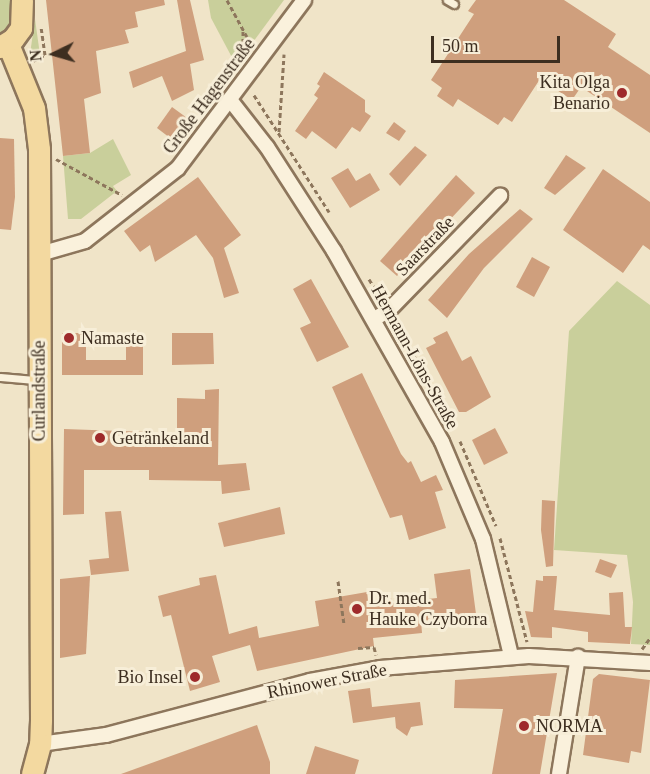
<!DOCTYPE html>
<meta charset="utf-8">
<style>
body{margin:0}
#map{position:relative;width:650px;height:774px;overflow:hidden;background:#f0e4c8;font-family:Georgia,serif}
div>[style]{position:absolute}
.green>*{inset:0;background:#c9cf9b}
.building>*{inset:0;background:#cf9f7d}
.path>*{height:3px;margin-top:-1.5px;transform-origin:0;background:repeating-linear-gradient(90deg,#8d765c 0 4.5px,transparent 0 7.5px)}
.roads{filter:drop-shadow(2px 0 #8d765c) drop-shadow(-2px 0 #8d765c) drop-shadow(0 2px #8d765c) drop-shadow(0 -2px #8d765c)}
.service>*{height:7px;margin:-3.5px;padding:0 3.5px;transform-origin:3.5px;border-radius:3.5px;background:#faf1dc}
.minor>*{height:14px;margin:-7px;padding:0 7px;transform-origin:7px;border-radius:7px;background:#faf1dc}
.primary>*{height:21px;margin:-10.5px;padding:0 10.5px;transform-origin:10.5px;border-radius:10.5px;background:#f3d9a0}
.dots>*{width:16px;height:16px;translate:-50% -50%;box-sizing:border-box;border:3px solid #f7eed8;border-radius:50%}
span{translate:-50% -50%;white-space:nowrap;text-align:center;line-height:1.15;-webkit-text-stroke:6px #f7eed8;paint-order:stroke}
.poi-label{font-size:18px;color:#3d2e20}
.right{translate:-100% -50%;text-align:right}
.left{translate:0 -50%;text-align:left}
.street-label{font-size:18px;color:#3d2e20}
.north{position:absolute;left:24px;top:24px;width:60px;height:60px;-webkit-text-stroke:4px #f7eed8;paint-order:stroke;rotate:265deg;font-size:16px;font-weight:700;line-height:24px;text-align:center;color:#3d2e20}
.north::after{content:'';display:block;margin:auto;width:21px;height:27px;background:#3d2e20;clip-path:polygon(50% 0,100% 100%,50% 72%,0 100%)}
.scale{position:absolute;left:431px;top:36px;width:129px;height:27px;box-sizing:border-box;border:3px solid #3d2e20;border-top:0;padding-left:8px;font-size:18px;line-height:21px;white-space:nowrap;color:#3d2e20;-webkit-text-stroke:4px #f7eed8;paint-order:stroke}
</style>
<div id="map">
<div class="green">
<i style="clip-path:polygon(0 0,10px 0,12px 4px,12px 22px,0 34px)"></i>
<i style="clip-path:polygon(208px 0,284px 0,236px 65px,211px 18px)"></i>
<i style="clip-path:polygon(35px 19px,40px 55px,30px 54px)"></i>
<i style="clip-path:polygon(113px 139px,131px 175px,113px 186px,117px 191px,81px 219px,68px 219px,63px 156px,90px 153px)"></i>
<i style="clip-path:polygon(617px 281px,650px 305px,650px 645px,631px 644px,633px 602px,627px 555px,554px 550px,569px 331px)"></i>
</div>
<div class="building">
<i style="clip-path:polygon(46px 0,164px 0,165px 5px,135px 12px,138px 27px,125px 30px,129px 43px,96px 51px,101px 93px,84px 99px,90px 153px,63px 156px)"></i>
<i style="clip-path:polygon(177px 0,190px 0,204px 60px,190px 64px,194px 90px,172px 101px,162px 76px,133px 88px,129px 72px,186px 51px)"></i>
<i style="clip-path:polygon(476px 0,564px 0,616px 34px,608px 47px,650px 75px,650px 133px,581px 87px,572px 100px,540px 79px,512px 122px,504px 117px,498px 125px,458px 99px,453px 107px,437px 96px,442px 88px,431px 80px,474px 14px,468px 11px)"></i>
<i style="clip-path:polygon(324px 72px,365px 100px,365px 112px,371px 116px,360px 132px,352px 127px,336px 149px,312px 131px,306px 139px,295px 131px,318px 98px,314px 95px,320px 86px,317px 84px)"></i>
<i style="clip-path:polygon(172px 107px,194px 123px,178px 144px,157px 128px)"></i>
<i style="clip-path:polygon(394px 122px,406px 131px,399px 141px,386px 133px)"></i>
<i style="clip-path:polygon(0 138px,14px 139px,15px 197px,11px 230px,0 229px)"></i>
<i style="clip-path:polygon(415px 146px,427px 155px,400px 186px,389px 174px)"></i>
<i style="clip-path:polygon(566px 155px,586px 168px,555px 195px,544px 188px)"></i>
<i style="clip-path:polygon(348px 168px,356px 181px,370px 173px,380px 190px,350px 208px,331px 178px)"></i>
<i style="clip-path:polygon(603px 169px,650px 202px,650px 250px,643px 245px,623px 273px,563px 230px)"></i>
<i style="clip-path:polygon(456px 175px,475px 193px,397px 276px,380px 261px)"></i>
<i style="clip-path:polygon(198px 177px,241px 235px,224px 248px,239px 293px,224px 298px,213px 258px,196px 235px,155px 262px,150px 245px,140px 252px,124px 231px)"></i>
<i style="clip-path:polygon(520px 209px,533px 219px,484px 268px,447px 318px,428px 300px,469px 254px)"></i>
<i style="clip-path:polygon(532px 257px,550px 267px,534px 297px,516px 287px)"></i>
<i style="clip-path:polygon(311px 279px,349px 347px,317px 362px,300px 328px,311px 323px,293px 289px)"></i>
<i style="clip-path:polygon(447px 331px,462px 361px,471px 356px,491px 397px,466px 412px,459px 412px,426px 348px,436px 343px,433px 338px)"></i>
<i style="clip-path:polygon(62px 333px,86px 333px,86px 360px,126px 360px,126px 333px,143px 333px,143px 375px,62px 375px)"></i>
<i style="clip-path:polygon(172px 333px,213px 333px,214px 364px,172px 365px)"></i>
<i style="clip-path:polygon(362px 373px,401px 454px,408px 463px,411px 461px,421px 482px,436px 475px,443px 490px,435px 492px,446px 528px,409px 540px,402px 515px,390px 518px,332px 387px)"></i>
<i style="clip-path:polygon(219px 389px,218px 465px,246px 463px,250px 490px,222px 494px,221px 481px,149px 480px,149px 470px,84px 470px,84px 514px,63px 515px,64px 429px,177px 433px,177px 398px,205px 399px,205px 390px)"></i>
<i style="clip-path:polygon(495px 428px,508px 453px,484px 465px,472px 440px)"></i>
<i style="clip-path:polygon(542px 500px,555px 501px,553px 566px,546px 567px,541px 530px)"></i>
<i style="clip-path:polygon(280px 507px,285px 534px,224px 547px,218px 523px)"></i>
<i style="clip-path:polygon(121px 511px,129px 571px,91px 575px,89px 560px,109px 558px,105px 512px)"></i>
<i style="clip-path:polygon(600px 559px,617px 565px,611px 578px,595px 572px)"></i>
<i style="clip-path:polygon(470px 569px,476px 614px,421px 621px,422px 633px,373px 638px,374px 646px,257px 671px,250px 645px,212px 656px,220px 682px,190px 691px,171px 615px,163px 617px,158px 596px,200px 585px,199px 578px,216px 575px,229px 634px,257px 626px,259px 638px,319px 626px,315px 601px,367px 592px,368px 601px,391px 598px,392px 603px,437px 598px,434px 574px)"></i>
<i style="clip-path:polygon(90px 576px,86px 654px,60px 658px,60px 579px)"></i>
<i style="clip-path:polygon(543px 576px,557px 576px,554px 610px,610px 615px,609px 593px,623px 592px,625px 627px,632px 627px,630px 644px,588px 642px,588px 632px,552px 627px,552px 638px,531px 637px,525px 611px,533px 612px,536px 580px,543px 581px)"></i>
<i style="clip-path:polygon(557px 673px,540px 774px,492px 774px,503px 709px,454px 708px,455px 680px)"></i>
<i style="clip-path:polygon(599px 674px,650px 680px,641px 753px,631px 751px,629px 763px,583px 755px,593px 679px)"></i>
<i style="clip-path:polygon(370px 688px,372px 707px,420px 702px,423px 725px,411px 727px,407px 736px,396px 728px,395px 717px,353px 723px,348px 691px)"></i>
<i style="clip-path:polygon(257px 725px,270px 762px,270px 774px,121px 774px)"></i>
<i style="clip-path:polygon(315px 746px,359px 760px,355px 774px,306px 774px)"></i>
</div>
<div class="path">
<i style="left:227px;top:0;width:52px;rotate:61.5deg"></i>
<i style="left:243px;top:31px;width:24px;rotate:90deg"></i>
<i style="left:33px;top:61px;width:13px;rotate:-27deg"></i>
<i style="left:45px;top:55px;width:28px;rotate:-98deg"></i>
<i style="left:254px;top:95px;width:139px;rotate:57.3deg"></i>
<i style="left:279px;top:132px;width:78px;rotate:-86.3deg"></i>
<i style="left:56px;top:159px;width:75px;rotate:28.6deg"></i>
<i style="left:369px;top:279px;width:23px;rotate:59deg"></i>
<i style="left:396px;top:323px;width:116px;rotate:61.2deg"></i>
<i style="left:460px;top:441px;width:92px;rotate:67deg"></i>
<i style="left:500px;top:538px;width:107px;rotate:75.4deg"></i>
<i style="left:338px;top:581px;width:43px;rotate:82.1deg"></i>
<i style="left:358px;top:648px;width:16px;rotate:-4deg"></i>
<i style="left:374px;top:647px;width:8px;rotate:76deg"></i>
<i style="left:642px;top:649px;width:14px;rotate:-54deg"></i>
</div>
<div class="roads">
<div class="service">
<i style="left:447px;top:0;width:8px;rotate:30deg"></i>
<i style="left:0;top:377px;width:37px;rotate:5deg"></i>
</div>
<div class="minor">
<i style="left:231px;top:101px;width:58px;rotate:52deg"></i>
<i style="left:267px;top:147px;width:124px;rotate:57.2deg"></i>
<i style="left:334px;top:251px;width:219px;rotate:60.5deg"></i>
<i style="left:442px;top:442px;width:105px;rotate:67.1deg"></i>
<i style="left:483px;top:539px;width:120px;rotate:76.5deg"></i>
<i style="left:40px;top:254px;width:47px;rotate:-16.1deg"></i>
<i style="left:85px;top:241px;width:118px;rotate:-38.1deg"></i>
<i style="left:178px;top:168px;width:210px;rotate:-53.1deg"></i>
<i style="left:374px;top:319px;width:16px;rotate:-30deg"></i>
<i style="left:388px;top:311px;width:161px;rotate:-45.8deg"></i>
<i style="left:40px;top:744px;width:67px;rotate:-7.8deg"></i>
<i style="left:106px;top:735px;width:211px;rotate:-14.8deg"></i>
<i style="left:310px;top:681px;width:71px;rotate:-10.5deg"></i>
<i style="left:380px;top:668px;width:149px;rotate:-4.6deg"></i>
<i style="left:529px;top:656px;width:121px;rotate:3.3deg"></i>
<i style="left:559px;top:774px;width:119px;rotate:-80.8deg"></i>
</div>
<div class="primary">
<i style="left:8px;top:44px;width:69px;rotate:67.9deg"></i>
<i style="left:34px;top:108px;width:41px;rotate:83deg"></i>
<i style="left:39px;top:149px;width:571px;rotate:89.8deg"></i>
<i style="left:41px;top:720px;width:24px;rotate:92deg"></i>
<i style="left:40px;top:744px;width:31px;rotate:105deg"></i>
<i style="left:0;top:47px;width:15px;rotate:-32deg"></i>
<i style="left:13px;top:39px;width:14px;rotate:-54deg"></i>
<i style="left:21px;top:28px;width:28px;rotate:-88deg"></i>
</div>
</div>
<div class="dots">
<i style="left:622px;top:93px;background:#9e2a2b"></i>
<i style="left:69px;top:338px;background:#9e2a2b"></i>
<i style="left:100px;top:438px;background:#9e2a2b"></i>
<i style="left:357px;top:609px;background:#9e2a2b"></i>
<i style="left:195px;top:677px;background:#9e2a2b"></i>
<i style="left:524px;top:726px;background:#9e2a2b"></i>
</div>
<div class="poi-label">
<span class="right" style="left:610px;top:93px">Kita Olga<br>Benario</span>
<span class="left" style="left:81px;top:338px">Namaste</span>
<span class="left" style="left:112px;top:438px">Getränkeland</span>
<span class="left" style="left:369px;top:609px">Dr. med.<br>Hauke Czyborra</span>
<span class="right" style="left:183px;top:677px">Bio Insel</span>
<span class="left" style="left:536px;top:726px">NORMA</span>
</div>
<div class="street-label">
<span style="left:209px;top:96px;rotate:-53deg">Große Hagenstraße</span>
<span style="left:425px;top:246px;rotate:-46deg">Saarstraße</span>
<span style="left:415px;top:357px;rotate:61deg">Hermann-Löns-Straße</span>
<span style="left:39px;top:391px;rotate:-90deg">Curlandstraße</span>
<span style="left:327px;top:681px;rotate:-11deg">Rhinower Straße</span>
</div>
<div class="north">N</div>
<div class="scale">50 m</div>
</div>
